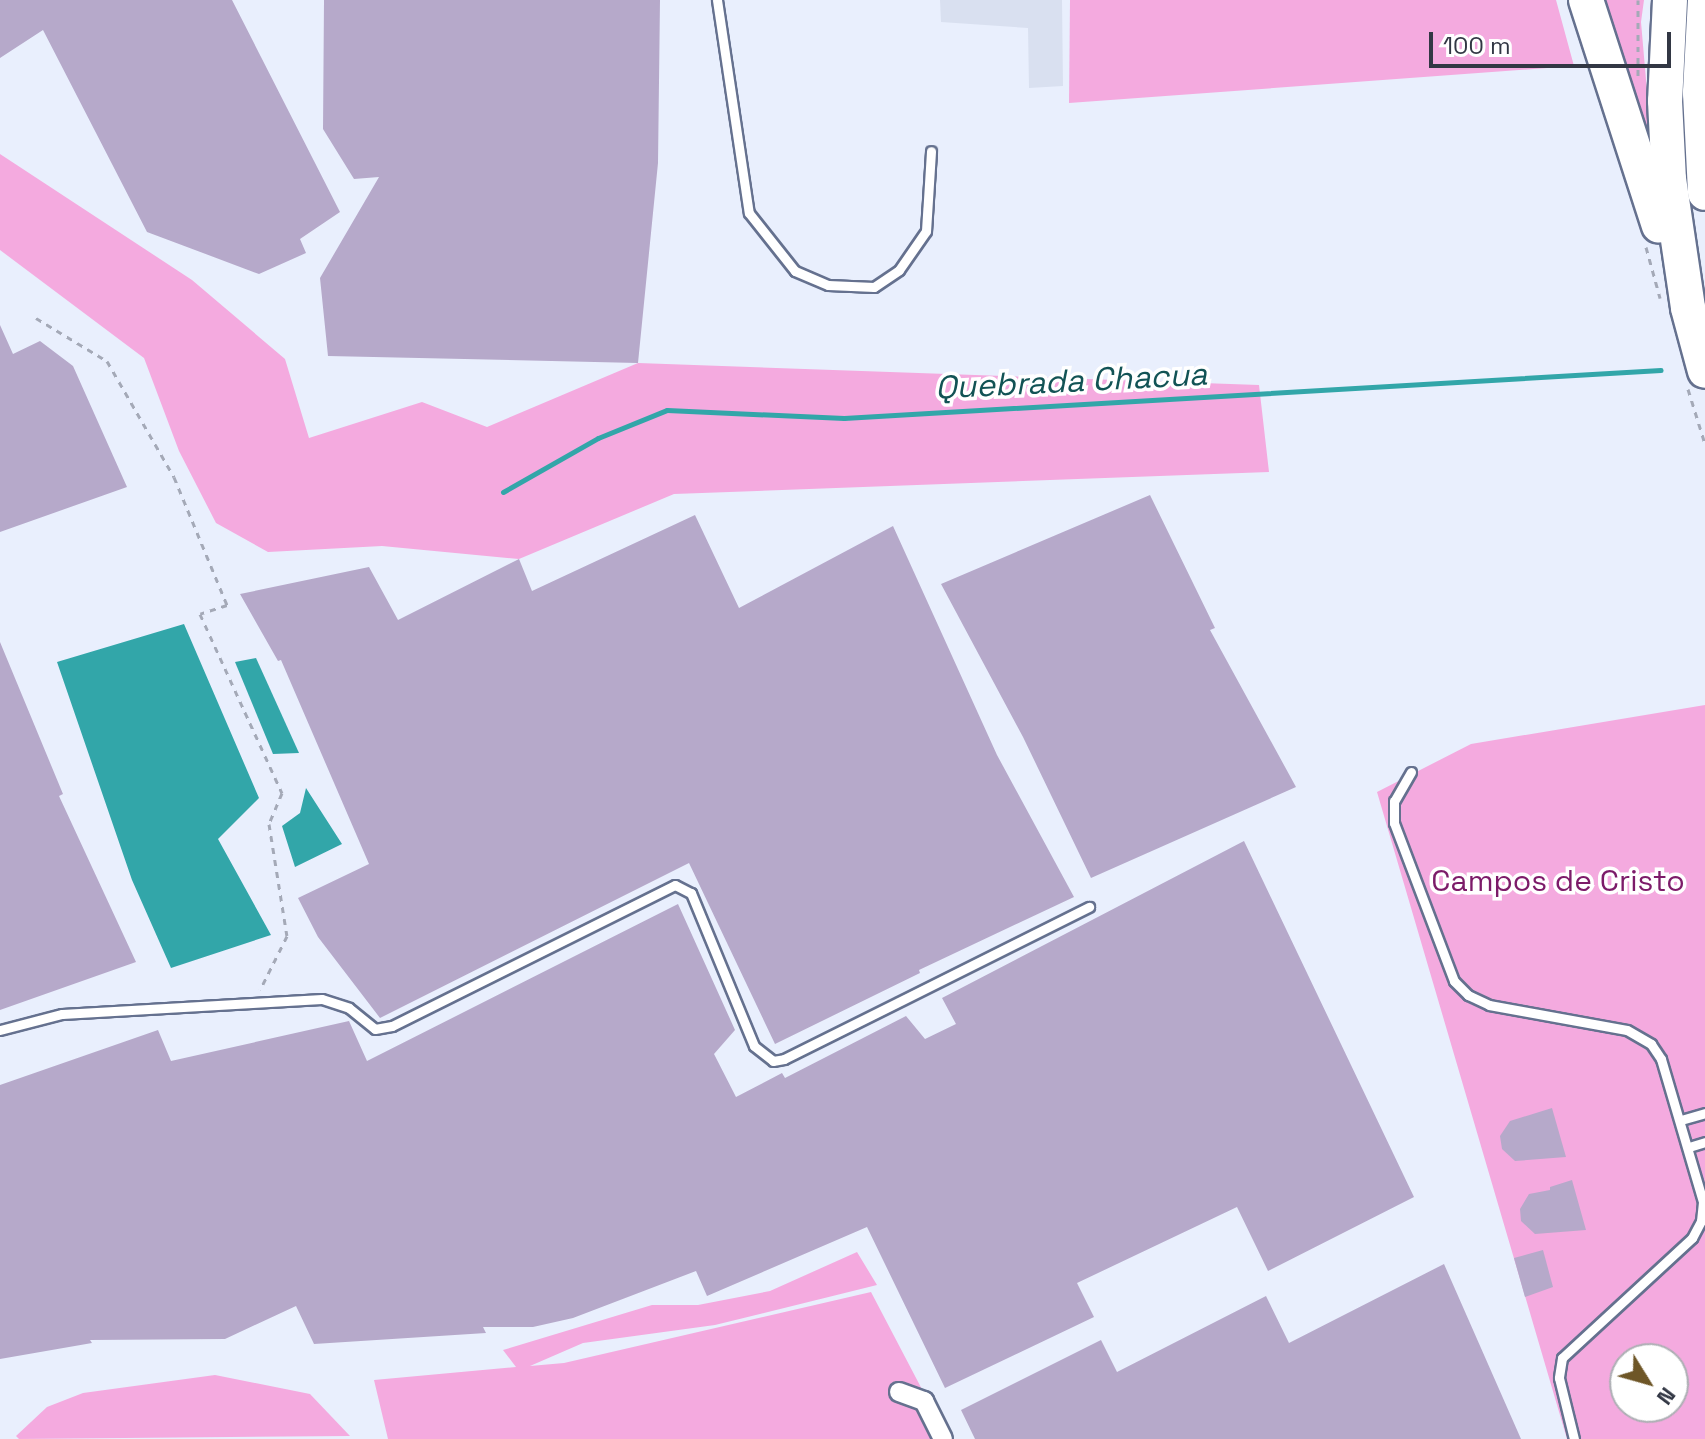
<!DOCTYPE html>
<style>
body{margin:0}
#map{position:relative;width:1705px;height:1439px;overflow:hidden;background:#e9effd;font-family:"Space Grotesk",sans-serif}
div>[style]{position:absolute}
.built>*{inset:0;background:#d9e0f0}
.green>*{inset:0;background:#f4aadf}
.water>*{inset:0;background:#32a6a9}
.stream>*{height:5px;margin:-2.5px;padding:0 2.5px;transform-origin:2.5px;border-radius:2.5px;background:#32a6a9}
.building>*{inset:0;background:#b6a9ca}
.path>*{height:3px;margin-top:-1.5px;transform-origin:0;background:repeating-linear-gradient(90deg,#a4a9b7 0 6px,transparent 0 12px)}
.roads{filter:drop-shadow(2px 0 #65718f) drop-shadow(-2px 0 #65718f) drop-shadow(0 2px #65718f) drop-shadow(0 -2px #65718f)}
.lane>*{height:9px;margin:-4.5px;padding:0 4.5px;transform-origin:4.5px;border-radius:4.5px;background:#fff}
.street>*{height:18px;margin:-9px;padding:0 9px;transform-origin:9px;border-radius:9px;background:#fff}
.highway>*{height:34px;margin:-17px;padding:0 17px;transform-origin:17px;border-radius:17px;background:#fff}
span{translate:-50% -50%;white-space:nowrap;text-align:center;line-height:1.15;-webkit-text-stroke:7px #fff;paint-order:stroke}
.park-label{font-size:30px;color:#7c1b69}
.water-label{font-size:32px;color:#125355;font-style:italic}
.north{position:absolute;left:1609px;top:1343px;width:80px;height:80px;box-sizing:border-box;background:#fff;border:2px solid #adafb4;border-radius:50%;rotate:127deg;font-size:22px;font-weight:700;line-height:32px;text-align:center;color:#323744}
.north::after{content:'';display:block;margin:auto;width:28px;height:36px;background:#6e5627;clip-path:polygon(50% 0,100% 100%,50% 72%,0 100%)}
.scale{position:absolute;left:1429px;top:32px;width:242px;height:36px;box-sizing:border-box;border:4px solid #323744;border-top:0;padding-left:10px;font-size:24px;line-height:28px;white-space:nowrap;color:#323744;-webkit-text-stroke:6px #fff;paint-order:stroke}
</style>
<div id="map">
<div class="built">
<i style="clip-path:polygon(940px 0,1062px 0,1063px 86px,1029px 88px,1028px 28px,941px 22px)"></i>
</div>
<div class="green">
<i style="clip-path:polygon(1070px 0,1556px 0,1574px 66px,1069px 103px)"></i>
<i style="clip-path:polygon(1599px 0,1644px 0,1641px 22px,1652px 149px)"></i>
<i style="clip-path:polygon(0 154px,192px 280px,285px 359px,309px 438px,422px 402px,487px 427px,638px 363px,1259px 385px,1269px 472px,674px 494px,519px 559px,382px 546px,268px 552px,216px 523px,179px 451px,144px 358px,0 250px)"></i>
<i style="clip-path:polygon(evenodd,1705px 705px,1705px 1439px,1567px 1439px,1377px 792px,1471px 744px,1705px 705px,1625px 1359px,1673px 1359px,1673px 1407px,1625px 1407px,1625px 1359px)"></i>
<i style="clip-path:polygon(857px 1252px,877px 1285px,715px 1325px,583px 1343px,530px 1366px,564px 1363px,871px 1292px,948px 1439px,388px 1439px,374px 1380px,516px 1367px,503px 1350px,652px 1305px,698px 1305px,770px 1291px)"></i>
<i style="clip-path:polygon(215px 1375px,310px 1394px,350px 1436px,19px 1439px,16px 1436px,47px 1407px,83px 1393px)"></i>
</div>
<div class="water">
<i style="clip-path:polygon(184px 624px,259px 798px,218px 839px,271px 935px,171px 968px,132px 880px,57px 662px)"></i>
<i style="clip-path:polygon(256px 658px,299px 753px,273px 754px,235px 662px)"></i>
<i style="clip-path:polygon(306px 788px,342px 844px,295px 867px,282px 826px,300px 813px)"></i>
</div>
<div class="stream">
<i style="left:503px;top:492px;width:109px;rotate:-29.6deg"></i>
<i style="left:598px;top:438px;width:74px;rotate:-22.1deg"></i>
<i style="left:667px;top:410px;width:177px;rotate:2.6deg"></i>
<i style="left:844px;top:418px;width:818px;rotate:-3.36deg"></i>
</div>
<div class="building">
<i style="clip-path:polygon(0 0,232px 0,340px 212px,300px 239px,306px 253px,259px 274px,147px 232px,43px 30px,0 58px)"></i>
<i style="clip-path:polygon(324px 0,660px 0,658px 163px,638px 363px,328px 356px,320px 278px,379px 177px,354px 179px,323px 129px)"></i>
<i style="clip-path:polygon(0 325px,13px 354px,40px 341px,73px 366px,127px 487px,0 532px)"></i>
<i style="clip-path:polygon(1150px 495px,1215px 628px,1210px 630px,1296px 787px,1091px 878px,1023px 737px,941px 584px)"></i>
<i style="clip-path:polygon(695px 515px,739px 608px,893px 526px,997px 755px,1074px 897px,919px 970px,920px 973px,775px 1044px,689px 863px,380px 1018px,318px 937px,298px 898px,369px 864px,281px 660px,278px 661px,240px 594px,369px 567px,398px 620px,519px 559px,532px 591px)"></i>
<i style="clip-path:polygon(0 642px,63px 794px,59px 796px,136px 962px,0 1010px)"></i>
<i style="clip-path:polygon(1244px 841px,1414px 1197px,1268px 1271px,1237px 1207px,1077px 1283px,1094px 1317px,945px 1388px,867px 1227px,707px 1296px,696px 1271px,573px 1318px,533px 1327px,483px 1327px,486px 1333px,314px 1344px,296px 1306px,225px 1339px,90px 1340px,92px 1343px,0 1359px,0 1085px,158px 1030px,171px 1061px,349px 1021px,367px 1061px,678px 904px,735px 1030px,714px 1054px,736px 1097px,782px 1073px,785px 1078px,906px 1016px,925px 1039px,956px 1024px,942px 998px)"></i>
<i style="clip-path:polygon(1552px 1108px,1566px 1157px,1515px 1161px,1502px 1149px,1500px 1136px,1510px 1121px)"></i>
<i style="clip-path:polygon(1572px 1180px,1586px 1230px,1535px 1234px,1521px 1221px,1520px 1209px,1529px 1194px,1550px 1190px,1550px 1187px)"></i>
<i style="clip-path:polygon(1543px 1250px,1553px 1287px,1525px 1297px,1514px 1258px)"></i>
<i style="clip-path:polygon(1444px 1264px,1521px 1439px,975px 1439px,961px 1410px,1101px 1340px,1117px 1372px,1266px 1296px,1289px 1343px)"></i>
</div>
<div class="path">
<i style="left:1638px;top:76px;width:76px;rotate:-90deg"></i>
<i style="left:1646px;top:247px;width:53px;rotate:74.6deg"></i>
<i style="left:36px;top:318px;width:83px;rotate:31.2deg"></i>
<i style="left:107px;top:361px;width:134px;rotate:60deg"></i>
<i style="left:174px;top:477px;width:139px;rotate:67.5deg"></i>
<i style="left:227px;top:605px;width:28px;rotate:162deg"></i>
<i style="left:200px;top:614px;width:197px;rotate:65.4deg"></i>
<i style="left:282px;top:793px;width:34px;rotate:113deg"></i>
<i style="left:269px;top:824px;width:113px;rotate:80.9deg"></i>
<i style="left:287px;top:936px;width:60px;rotate:116.6deg"></i>
<i style="left:1688px;top:389px;width:58px;rotate:72.8deg"></i>
</div>
<div class="roads">
<div class="lane">
<i style="left:717px;top:0;width:215px;rotate:81.5deg"></i>
<i style="left:749px;top:213px;width:74px;rotate:51.6deg"></i>
<i style="left:795px;top:271px;width:36px;rotate:23deg"></i>
<i style="left:828px;top:285px;width:46px;rotate:2.5deg"></i>
<i style="left:874px;top:287px;width:30px;rotate:-34deg"></i>
<i style="left:899px;top:270px;width:47px;rotate:-55.3deg"></i>
<i style="left:926px;top:231px;width:80px;rotate:-86.4deg"></i>
<i style="left:1411px;top:772px;width:34px;rotate:120deg"></i>
<i style="left:1394px;top:801px;width:22px;rotate:90deg"></i>
<i style="left:1394px;top:823px;width:169px;rotate:69.2deg"></i>
<i style="left:1454px;top:981px;width:20px;rotate:45deg"></i>
<i style="left:1468px;top:995px;width:23px;rotate:25deg"></i>
<i style="left:1489px;top:1005px;width:140px;rotate:10.3deg"></i>
<i style="left:1627px;top:1030px;width:28px;rotate:30deg"></i>
<i style="left:1651px;top:1044px;width:18px;rotate:56deg"></i>
<i style="left:1661px;top:1059px;width:149px;rotate:73.6deg"></i>
<i style="left:1703px;top:1202px;width:19px;rotate:96deg"></i>
<i style="left:1701px;top:1221px;width:19px;rotate:118deg"></i>
<i style="left:1692px;top:1238px;width:177px;rotate:137.3deg"></i>
<i style="left:1562px;top:1358px;width:20px;rotate:99deg"></i>
<i style="left:1559px;top:1378px;width:63px;rotate:76.2deg"></i>
<i style="left:0;top:1030px;width:64px;rotate:-14.5deg"></i>
<i style="left:62px;top:1014px;width:260px;rotate:-3.3deg"></i>
<i style="left:322px;top:999px;width:28px;rotate:18deg"></i>
<i style="left:349px;top:1008px;width:33px;rotate:39deg"></i>
<i style="left:375px;top:1029px;width:17px;rotate:-10deg"></i>
<i style="left:392px;top:1026px;width:316px;rotate:-26.5deg"></i>
<i style="left:675px;top:885px;width:18px;rotate:27deg"></i>
<i style="left:691px;top:893px;width:165px;rotate:67.6deg"></i>
<i style="left:754px;top:1046px;width:24px;rotate:38deg"></i>
<i style="left:773px;top:1061px;width:11px;rotate:-10deg"></i>
<i style="left:784px;top:1059px;width:341px;rotate:-26.5deg"></i>
<i style="left:1681px;top:1120px;width:25px;rotate:-16deg"></i>
<i style="left:1689px;top:1147px;width:17px;rotate:-17deg"></i>
</div>
<div class="street">
<i style="left:899px;top:1392px;width:27px;rotate:20deg"></i>
<i style="left:924px;top:1401px;width:42px;rotate:63.4deg"></i>
</div>
<div class="highway">
<i style="left:1586px;top:0;width:237px;rotate:72.1deg"></i>
<i style="left:1670px;top:0;width:101px;rotate:92.8deg"></i>
<i style="left:1665px;top:101px;width:78px;rotate:87.1deg"></i>
<i style="left:1669px;top:179px;width:130px;rotate:81.6deg"></i>
<i style="left:1688px;top:308px;width:65px;rotate:74.9deg"></i>
<i style="left:1705px;top:0;width:93px;rotate:93.1deg"></i>
<i style="left:1700px;top:93px;width:100px;rotate:87.1deg"></i>
</div>
</div>
<div class="park-label">
<span style="left:1558px;top:881px">Campos de Cristo</span>
</div>
<div class="water-label">
<span style="left:1071px;top:381px;rotate:-3deg">Quebrada Chacua</span>
</div>
<div class="north">N</div>
<div class="scale">100 m</div>
</div>
